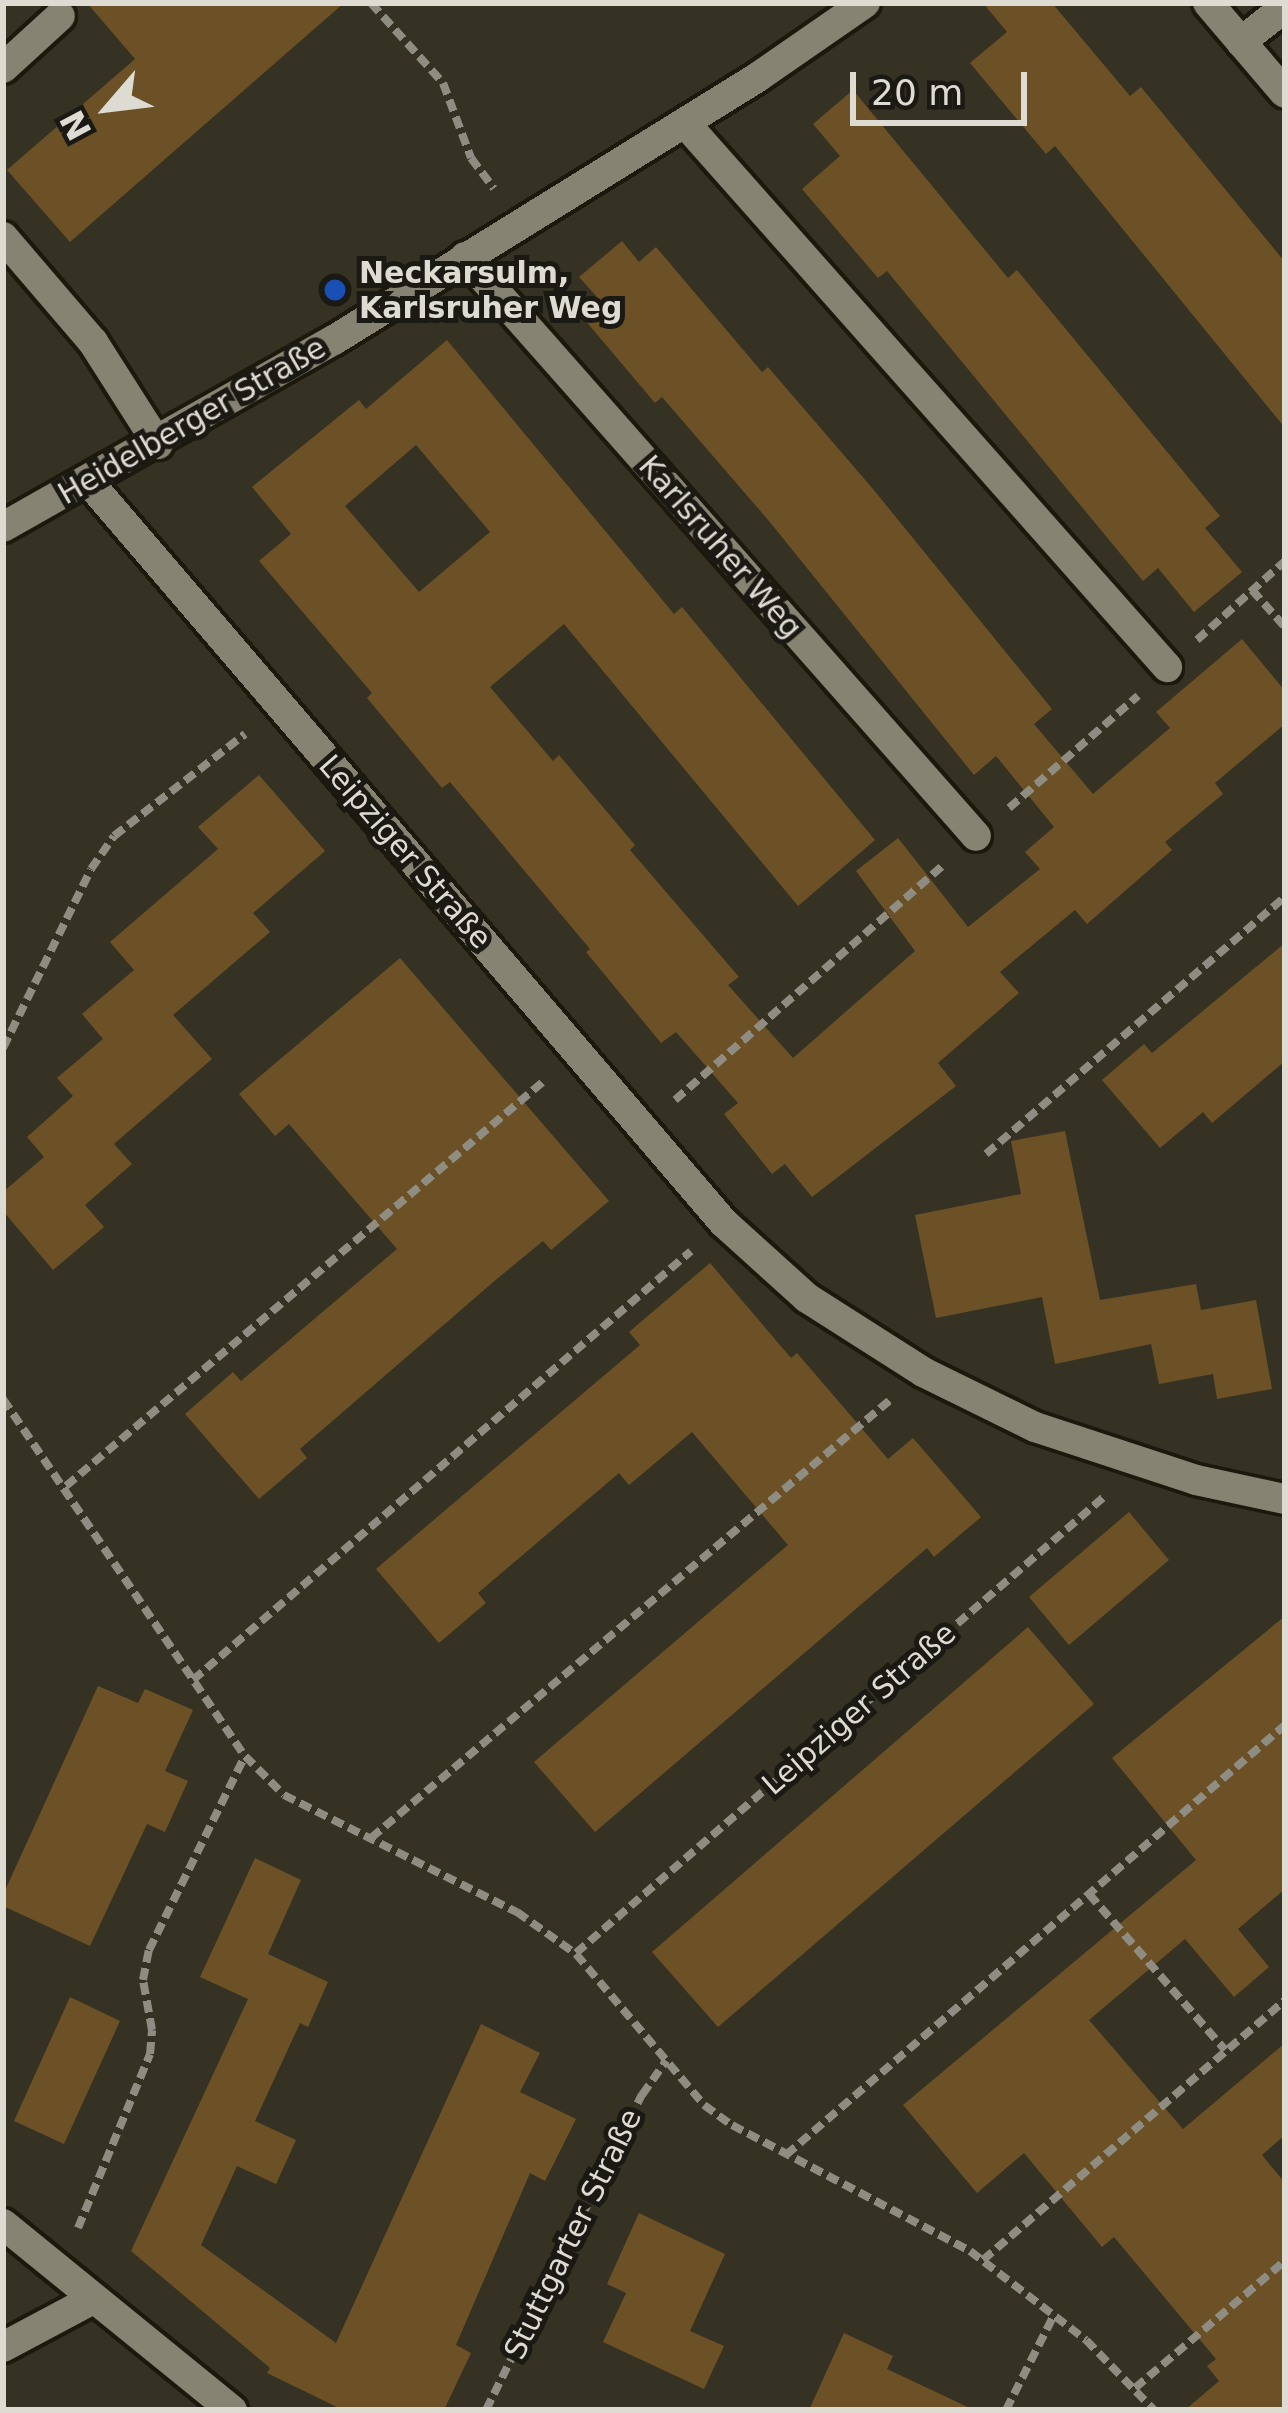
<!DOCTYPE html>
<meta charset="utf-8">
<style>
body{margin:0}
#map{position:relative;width:1288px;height:2413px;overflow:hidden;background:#353224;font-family:"DejaVu Sans",sans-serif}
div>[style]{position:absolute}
.building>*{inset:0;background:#6c5126}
.path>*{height:8px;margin-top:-4px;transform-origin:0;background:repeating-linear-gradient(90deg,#8f8d82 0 12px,transparent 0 18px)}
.roads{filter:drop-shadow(3px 0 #1c190c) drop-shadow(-3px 0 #1c190c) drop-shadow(0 3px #1c190c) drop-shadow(0 -3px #1c190c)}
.lane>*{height:30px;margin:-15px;padding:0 15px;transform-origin:15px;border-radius:15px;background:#868373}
.street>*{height:30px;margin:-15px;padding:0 15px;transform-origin:15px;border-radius:15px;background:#868373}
.dots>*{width:33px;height:33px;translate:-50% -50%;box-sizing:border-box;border:6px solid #1b1913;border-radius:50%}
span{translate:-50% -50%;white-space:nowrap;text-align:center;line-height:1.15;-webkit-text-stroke:10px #1b1913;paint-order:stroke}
.poi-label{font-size:30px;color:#dddbd2;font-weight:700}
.left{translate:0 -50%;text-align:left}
.street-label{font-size:30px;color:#dddbd2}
.frame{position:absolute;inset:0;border:6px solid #dddbd2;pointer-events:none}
.north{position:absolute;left:48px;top:48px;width:120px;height:120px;-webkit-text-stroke:9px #1b1913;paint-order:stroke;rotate:242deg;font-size:33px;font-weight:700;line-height:48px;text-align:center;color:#dddbd2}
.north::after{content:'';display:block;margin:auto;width:42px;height:54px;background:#dddbd2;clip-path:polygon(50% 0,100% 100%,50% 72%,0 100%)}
.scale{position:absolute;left:850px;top:72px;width:177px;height:54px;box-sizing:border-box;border:6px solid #dddbd2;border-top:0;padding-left:15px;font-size:36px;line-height:42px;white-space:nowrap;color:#dddbd2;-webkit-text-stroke:9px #1b1913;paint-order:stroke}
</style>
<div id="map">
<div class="building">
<i style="clip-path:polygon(87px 3px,344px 3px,70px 242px,7px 170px,135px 59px)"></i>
<i style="clip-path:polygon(983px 3px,1052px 3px,1130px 96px,1141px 87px,1285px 262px,1285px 428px,1055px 146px,1046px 154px,970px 63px,1007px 32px)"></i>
<i style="clip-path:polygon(853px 90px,1008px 278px,1017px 270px,1220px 516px,1205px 528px,1242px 572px,1194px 612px,1158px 568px,1143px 581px,887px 271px,878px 278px,802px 189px,840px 156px,813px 124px)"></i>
<i style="clip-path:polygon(evenodd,622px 241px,639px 262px,656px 247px,762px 372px,768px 367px,873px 489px,1052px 709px,1034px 724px,1093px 794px,1170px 728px,1156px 712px,1242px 639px,1285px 691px,1285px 724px,1215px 783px,1223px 794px,1165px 842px,1172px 850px,1087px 924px,1075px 910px,1000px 972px,1019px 993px,938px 1063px,956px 1086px,812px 1197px,785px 1164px,772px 1174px,724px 1114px,738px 1103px,676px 1032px,661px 1043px,586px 952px,590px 949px,450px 782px,442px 788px,367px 698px,372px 693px,259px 561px,291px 534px,252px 487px,359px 400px,366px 409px,447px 340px,674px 614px,682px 607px,875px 840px,798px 906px,564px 624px,490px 687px,553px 761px,559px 755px,635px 845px,630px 850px,739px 977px,728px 985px,793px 1058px,915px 951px,856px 871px,898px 838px,968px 927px,1040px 869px,1025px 852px,1054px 827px,996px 756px,974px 775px,769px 521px,662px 397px,655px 403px,579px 313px,597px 297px,579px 277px,622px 241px,416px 445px,490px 532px,419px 592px,345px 506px,416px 445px)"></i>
<i style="clip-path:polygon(259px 775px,325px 851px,253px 913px,270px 932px,173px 1015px,212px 1059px,114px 1144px,132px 1164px,85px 1205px,104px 1227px,53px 1270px,3px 1211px,3px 1192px,44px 1157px,27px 1137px,73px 1096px,57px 1078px,103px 1039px,82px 1014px,134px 970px,110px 942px,218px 849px,198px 827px)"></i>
<i style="clip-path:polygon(1285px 943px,1285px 1061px,1212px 1123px,1203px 1112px,1160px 1148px,1102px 1080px,1144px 1044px,1152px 1053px)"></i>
<i style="clip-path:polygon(400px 958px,609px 1201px,551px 1250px,543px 1241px,498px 1278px,300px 1449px,307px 1458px,259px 1499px,185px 1414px,233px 1372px,241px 1381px,397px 1249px,289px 1124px,275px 1136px,239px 1094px)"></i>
<i style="clip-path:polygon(1065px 1131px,1100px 1300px,1196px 1284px,1201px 1310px,1256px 1300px,1272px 1389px,1217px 1399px,1213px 1374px,1159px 1384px,1151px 1344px,1055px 1364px,1042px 1297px,936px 1318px,915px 1215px,1021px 1194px,1011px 1141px)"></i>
<i style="clip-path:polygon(710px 1263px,791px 1358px,797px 1353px,888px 1459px,913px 1438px,981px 1517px,934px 1557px,927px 1548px,595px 1832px,534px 1762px,788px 1545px,692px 1432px,629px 1485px,619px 1473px,478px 1593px,486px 1603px,439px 1643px,376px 1569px,640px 1345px,629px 1332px)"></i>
<i style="clip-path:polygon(1129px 1512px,1169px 1560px,1069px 1645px,1029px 1597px)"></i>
<i style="clip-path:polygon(1285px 1616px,1285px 1889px,1238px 1929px,1269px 1967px,1234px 1997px,1185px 1939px,1089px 2020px,1183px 2129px,1285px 2043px,1285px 2135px,1262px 2155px,1285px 2183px,1285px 2410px,1185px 2410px,1219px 2381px,1207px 2366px,1216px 2359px,1114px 2237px,1102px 2247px,1024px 2153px,977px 2193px,903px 2105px,1196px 1860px,1112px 1758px)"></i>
<i style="clip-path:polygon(1028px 1627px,1094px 1704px,718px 2027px,652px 1952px)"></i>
<i style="clip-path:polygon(98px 1686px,138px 1703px,145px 1689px,193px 1710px,165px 1771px,188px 1781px,165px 1832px,147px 1824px,90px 1946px,3px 1906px,3px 1895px)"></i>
<i style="clip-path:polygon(255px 1858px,301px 1880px,268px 1954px,328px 1982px,308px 2027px,300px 2023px,255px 2121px,296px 2140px,276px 2184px,237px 2166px,201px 2245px,336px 2343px,481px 2024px,540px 2053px,520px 2092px,576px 2119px,545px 2181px,530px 2173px,456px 2345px,471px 2353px,444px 2410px,343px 2410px,267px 2373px,270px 2368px,131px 2251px,248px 1999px,200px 1977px)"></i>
<i style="clip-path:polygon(70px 1997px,120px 2021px,64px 2144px,14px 2121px)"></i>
<i style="clip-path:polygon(639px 2213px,725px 2254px,690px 2331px,724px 2346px,704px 2389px,603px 2342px,626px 2293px,607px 2284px)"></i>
<i style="clip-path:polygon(844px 2333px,893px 2356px,887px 2369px,974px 2410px,809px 2410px)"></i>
</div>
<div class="path">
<i style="left:371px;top:3px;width:108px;rotate:48deg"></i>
<i style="left:443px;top:83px;width:80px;rotate:69.5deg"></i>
<i style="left:471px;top:158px;width:38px;rotate:53deg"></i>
<i style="left:1252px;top:590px;width:50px;rotate:48.3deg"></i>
<i style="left:1197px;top:640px;width:118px;rotate:-41.9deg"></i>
<i style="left:1009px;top:808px;width:171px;rotate:-41deg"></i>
<i style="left:3px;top:1048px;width:199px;rotate:-63.8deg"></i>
<i style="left:91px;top:869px;width:40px;rotate:-55.1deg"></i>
<i style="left:114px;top:836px;width:166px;rotate:-37.9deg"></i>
<i style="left:675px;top:1100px;width:356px;rotate:-41.2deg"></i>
<i style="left:986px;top:1154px;width:394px;rotate:-40.7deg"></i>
<i style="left:3px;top:1399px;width:431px;rotate:55.9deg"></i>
<i style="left:245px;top:1756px;width:55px;rotate:45deg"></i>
<i style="left:284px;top:1795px;width:261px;rotate:26.7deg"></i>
<i style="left:517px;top:1912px;width:72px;rotate:35.4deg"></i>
<i style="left:576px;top:1954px;width:198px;rotate:49.7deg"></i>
<i style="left:704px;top:2105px;width:34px;rotate:36deg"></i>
<i style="left:732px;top:2125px;width:269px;rotate:27.9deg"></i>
<i style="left:970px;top:2251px;width:146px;rotate:37.5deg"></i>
<i style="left:1086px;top:2340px;width:98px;rotate:45.8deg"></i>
<i style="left:66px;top:1486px;width:628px;rotate:-40.28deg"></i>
<i style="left:193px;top:1680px;width:657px;rotate:-40.74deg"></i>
<i style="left:371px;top:1838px;width:679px;rotate:-40.16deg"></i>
<i style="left:1089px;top:1894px;width:207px;rotate:48.9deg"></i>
<i style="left:576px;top:1953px;width:699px;rotate:-40.82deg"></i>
<i style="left:786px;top:2155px;width:659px;rotate:-40.75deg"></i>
<i style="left:78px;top:2228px;width:188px;rotate:-67.5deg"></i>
<i style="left:150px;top:2054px;width:24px;rotate:-85deg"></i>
<i style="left:152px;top:2030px;width:51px;rotate:-100.2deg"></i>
<i style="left:143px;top:1980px;width:31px;rotate:-79deg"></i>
<i style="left:149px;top:1950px;width:216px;rotate:-63.7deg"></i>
<i style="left:983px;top:2260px;width:399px;rotate:-40.7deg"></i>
<i style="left:1135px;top:2388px;width:197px;rotate:-40.3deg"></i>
<i style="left:486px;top:2410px;width:352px;rotate:-63.7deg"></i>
<i style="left:642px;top:2095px;width:42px;rotate:-54.8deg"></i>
<i style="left:1006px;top:2410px;width:106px;rotate:-63.2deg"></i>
</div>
<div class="roads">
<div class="lane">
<i style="left:1241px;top:42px;width:56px;rotate:-38.5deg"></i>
<i style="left:3px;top:68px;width:77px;rotate:-42.4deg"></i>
<i style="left:685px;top:123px;width:727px;rotate:48.46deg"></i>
<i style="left:3px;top:237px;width:138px;rotate:49.4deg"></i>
<i style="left:93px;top:342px;width:121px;rotate:57.5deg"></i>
<i style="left:465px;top:257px;width:772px;rotate:48.57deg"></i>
<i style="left:3px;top:2347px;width:100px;rotate:-28.1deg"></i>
</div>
<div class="street">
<i style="left:1208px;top:3px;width:118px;rotate:49.5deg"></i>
<i style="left:88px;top:481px;width:977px;rotate:49.4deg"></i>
<i style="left:724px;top:1223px;width:112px;rotate:42.1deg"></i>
<i style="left:807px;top:1298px;width:138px;rotate:32.5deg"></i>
<i style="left:923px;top:1372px;width:125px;rotate:26.2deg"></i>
<i style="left:1035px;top:1427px;width:169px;rotate:18.2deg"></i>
<i style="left:1196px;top:1480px;width:91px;rotate:12.1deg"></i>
<i style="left:3px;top:527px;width:380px;rotate:-29.5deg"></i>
<i style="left:334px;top:340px;width:499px;rotate:-31.8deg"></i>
<i style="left:758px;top:77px;width:130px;rotate:-34.7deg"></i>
<i style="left:3px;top:2224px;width:295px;rotate:39.1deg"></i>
</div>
</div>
<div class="dots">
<i style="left:335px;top:290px;background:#1a4fb4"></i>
</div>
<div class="poi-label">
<span class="left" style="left:359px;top:290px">Neckarsulm,<br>Karlsruher Weg</span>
</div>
<div class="street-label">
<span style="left:192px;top:421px;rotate:-30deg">Heidelberger Straße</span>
<span style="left:720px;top:547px;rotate:49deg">Karlsruher Weg</span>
<span style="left:405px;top:852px;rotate:49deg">Leipziger Straße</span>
<span style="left:859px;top:1709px;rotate:-41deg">Leipziger Straße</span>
<span style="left:573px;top:2234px;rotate:-64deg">Stuttgarter Straße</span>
</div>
<div class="frame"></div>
<div class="north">N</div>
<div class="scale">20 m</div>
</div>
